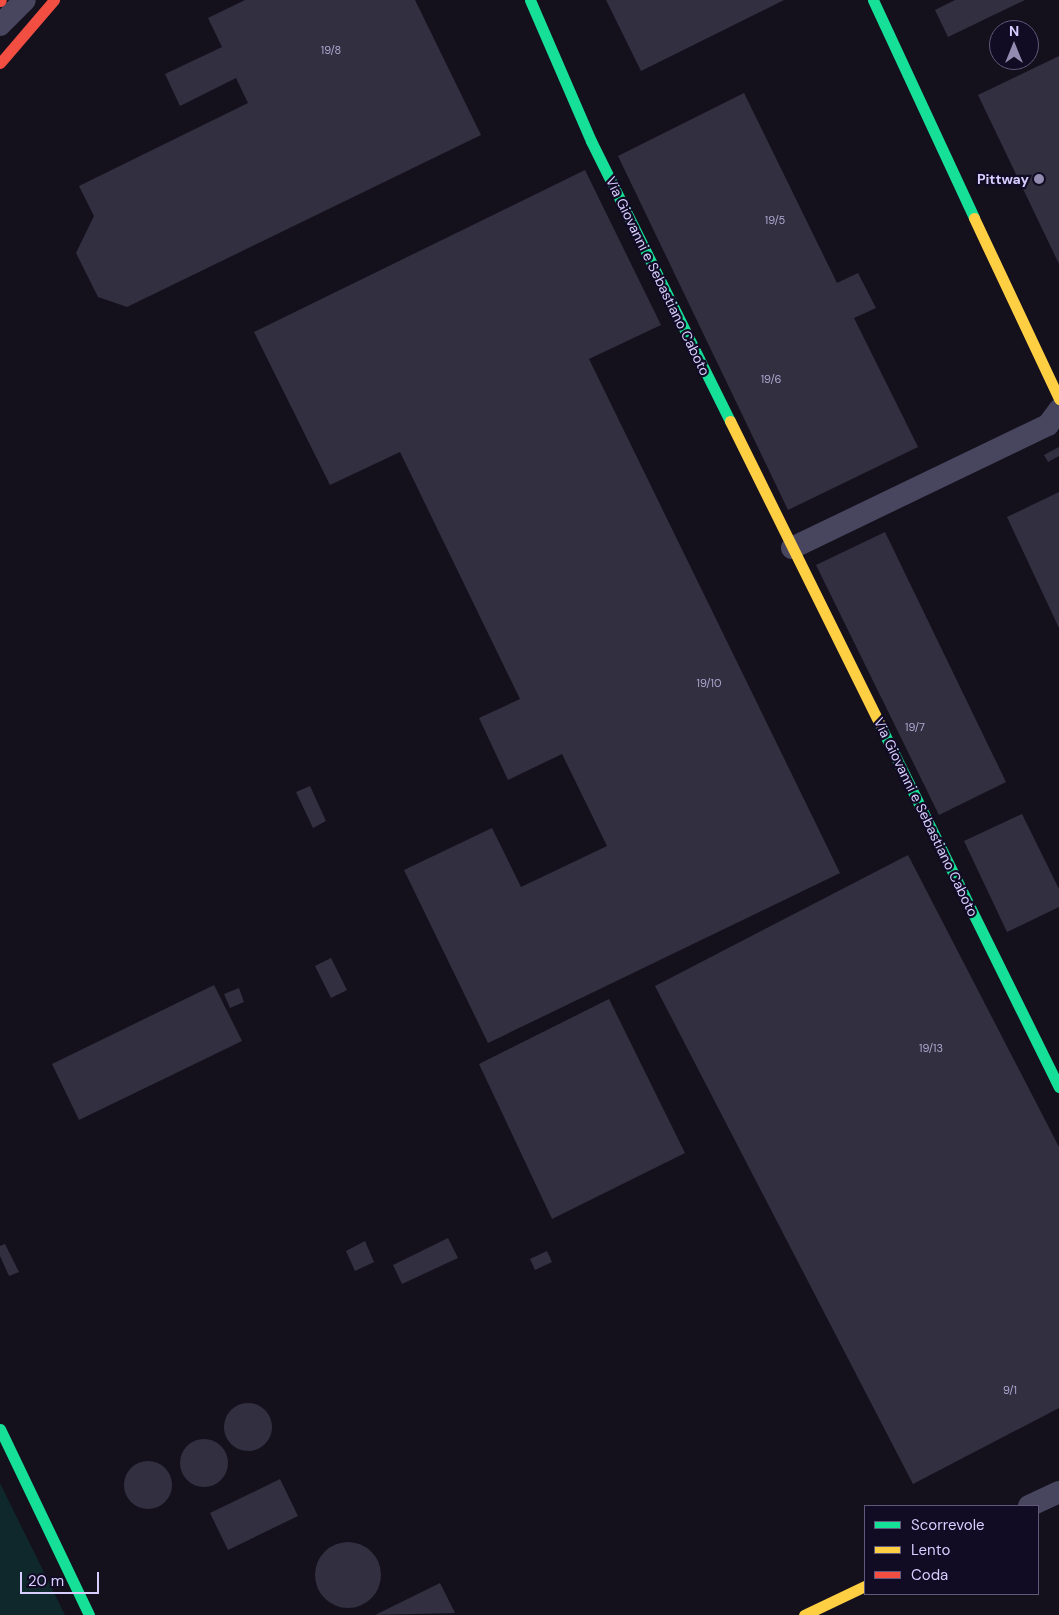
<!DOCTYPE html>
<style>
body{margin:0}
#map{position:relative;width:1059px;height:1615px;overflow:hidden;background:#14111d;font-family:"DM Sans",sans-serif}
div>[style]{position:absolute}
.green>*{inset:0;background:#0f282c}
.building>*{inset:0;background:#322f40}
.round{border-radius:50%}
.street>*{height:22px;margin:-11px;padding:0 11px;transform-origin:11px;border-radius:11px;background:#48455f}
.fast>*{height:11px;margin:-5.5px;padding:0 5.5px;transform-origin:5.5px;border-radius:5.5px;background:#16e098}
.slow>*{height:11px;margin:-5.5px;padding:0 5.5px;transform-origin:5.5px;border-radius:5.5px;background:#ffcf43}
.jam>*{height:11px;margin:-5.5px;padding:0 5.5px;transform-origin:5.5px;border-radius:5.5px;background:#f24e42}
.dots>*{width:14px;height:14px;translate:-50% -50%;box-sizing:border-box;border:2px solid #110b23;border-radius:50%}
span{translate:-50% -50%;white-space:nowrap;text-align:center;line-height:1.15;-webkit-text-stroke:4.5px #110b23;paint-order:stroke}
.number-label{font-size:11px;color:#aea6cf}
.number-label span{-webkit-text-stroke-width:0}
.poi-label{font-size:14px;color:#d7ceff;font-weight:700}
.right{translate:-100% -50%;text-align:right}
.street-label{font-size:14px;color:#d7ceff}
.legend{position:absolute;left:864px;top:1505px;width:175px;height:90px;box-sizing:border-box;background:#110b23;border:1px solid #60597b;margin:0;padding:6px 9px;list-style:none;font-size:15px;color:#d7ceff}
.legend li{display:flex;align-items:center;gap:10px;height:25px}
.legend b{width:25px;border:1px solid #60597b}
.north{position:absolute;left:989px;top:20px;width:50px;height:50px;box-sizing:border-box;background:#110b23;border:1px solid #60597b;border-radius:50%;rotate:0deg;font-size:14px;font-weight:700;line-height:20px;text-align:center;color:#d7ceff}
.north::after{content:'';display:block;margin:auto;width:18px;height:22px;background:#938cb0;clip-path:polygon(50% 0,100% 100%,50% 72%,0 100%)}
.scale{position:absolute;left:20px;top:1572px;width:79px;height:22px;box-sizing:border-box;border:2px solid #d7ceff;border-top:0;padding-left:6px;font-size:15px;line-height:18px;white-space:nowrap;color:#d7ceff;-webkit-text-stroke:4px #110b23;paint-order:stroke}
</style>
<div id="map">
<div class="green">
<i style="clip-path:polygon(0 1483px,65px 1615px,0 1615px)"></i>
</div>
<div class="building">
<i style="clip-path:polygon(245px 0,415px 0,481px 135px,127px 307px,98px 297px,76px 253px,94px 216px,79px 186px,248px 103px,236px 78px,180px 106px,165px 74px,222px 47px,208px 18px)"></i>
<i style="clip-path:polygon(606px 0,784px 0,641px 71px)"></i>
<i style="clip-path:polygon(955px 0,1025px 0,948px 37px,935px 10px)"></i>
<i style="clip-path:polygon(1059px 56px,1059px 264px,978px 95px)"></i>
<i style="clip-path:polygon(744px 93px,837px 283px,858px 273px,876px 308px,854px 318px,918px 447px,788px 510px,618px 156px)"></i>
<i style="clip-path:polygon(585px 170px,661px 325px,589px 359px,840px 873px,488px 1043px,404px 870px,492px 828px,521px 887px,607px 846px,562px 754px,508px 780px,479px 718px,520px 699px,400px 452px,330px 485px,254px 332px)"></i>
<i style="clip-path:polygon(1059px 447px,1059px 456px,1048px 462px,1044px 455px)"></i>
<i style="clip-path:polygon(1059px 492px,1059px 628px,1007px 517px)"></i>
<i style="clip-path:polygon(885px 532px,1006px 782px,939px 815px,816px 565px)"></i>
<i style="clip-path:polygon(310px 786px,326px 821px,313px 828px,296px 792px)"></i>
<i style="clip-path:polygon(1022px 814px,1059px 889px,1059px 907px,1007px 932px,964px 841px)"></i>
<i style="clip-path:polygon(908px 855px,1059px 1147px,1059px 1408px,913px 1484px,655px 986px)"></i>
<i style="clip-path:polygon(331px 958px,347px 990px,331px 998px,315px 966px)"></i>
<i style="clip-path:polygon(214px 985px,242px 1041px,79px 1120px,52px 1064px)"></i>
<i style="clip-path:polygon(239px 988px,244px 1002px,230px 1008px,224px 994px)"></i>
<i style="clip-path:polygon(609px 999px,685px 1153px,552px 1219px,479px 1064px)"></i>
<i style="clip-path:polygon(448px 1238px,458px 1258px,402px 1284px,393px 1265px)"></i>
<i style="clip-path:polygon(365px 1241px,374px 1262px,355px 1271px,346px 1251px)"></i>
<i style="clip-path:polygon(5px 1244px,19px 1272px,9px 1276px,0 1256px,0 1246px)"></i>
<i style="clip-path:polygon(547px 1251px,552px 1262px,535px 1270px,530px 1259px)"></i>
<i class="round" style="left:224px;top:1403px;width:48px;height:48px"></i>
<i class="round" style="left:180px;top:1439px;width:48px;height:48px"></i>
<i class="round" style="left:124px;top:1461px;width:48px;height:48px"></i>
<i style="clip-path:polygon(280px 1479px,298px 1516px,228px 1550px,210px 1513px)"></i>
<i class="round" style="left:315px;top:1542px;width:66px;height:66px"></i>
<i style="clip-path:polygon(440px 1583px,455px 1613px,375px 1615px)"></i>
</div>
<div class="street">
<i style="left:0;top:25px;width:35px;rotate:-45deg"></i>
<i style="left:792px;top:548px;width:284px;rotate:-25.7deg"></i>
<i style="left:1048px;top:425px;width:19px;rotate:-54deg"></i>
<i style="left:1029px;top:1506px;width:33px;rotate:-25deg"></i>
</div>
<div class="fast">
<i style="left:530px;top:0;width:154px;rotate:66.6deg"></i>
<i style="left:591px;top:141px;width:313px;rotate:63.6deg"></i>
<i style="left:873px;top:0;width:240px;rotate:65.1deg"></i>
<i style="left:879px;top:723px;width:406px;rotate:63.7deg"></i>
<i style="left:0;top:1429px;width:206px;rotate:64.4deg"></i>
</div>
<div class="slow">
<i style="left:974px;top:218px;width:200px;rotate:64.8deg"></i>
<i style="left:730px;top:421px;width:337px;rotate:63.7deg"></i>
<i style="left:804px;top:1615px;width:68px;rotate:-25.4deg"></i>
</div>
<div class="jam">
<i style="left:0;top:1px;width:1px;rotate:-45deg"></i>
<i style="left:0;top:63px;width:83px;rotate:-49.4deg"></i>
</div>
<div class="dots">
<i style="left:1039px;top:179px;background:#938cb0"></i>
</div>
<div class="number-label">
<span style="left:331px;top:50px">19/8</span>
<span style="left:775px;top:220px">19/5</span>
<span style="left:771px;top:379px">19/6</span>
<span style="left:709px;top:683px">19/10</span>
<span style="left:915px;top:727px">19/7</span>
<span style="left:931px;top:1048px">19/13</span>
<span style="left:1010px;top:1390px">9/1</span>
</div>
<div class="poi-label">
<span class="right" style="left:1029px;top:179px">Pittway</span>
</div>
<div class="street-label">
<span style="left:658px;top:276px;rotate:64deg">Via Giovanni e Sebastiano Caboto</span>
<span style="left:926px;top:817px;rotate:64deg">Via Giovanni e Sebastiano Caboto</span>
</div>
<ul class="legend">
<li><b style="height:6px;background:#16e098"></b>Scorrevole</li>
<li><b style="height:6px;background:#ffcf43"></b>Lento</li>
<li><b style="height:6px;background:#f24e42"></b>Coda</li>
</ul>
<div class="north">N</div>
<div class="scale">20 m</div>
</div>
